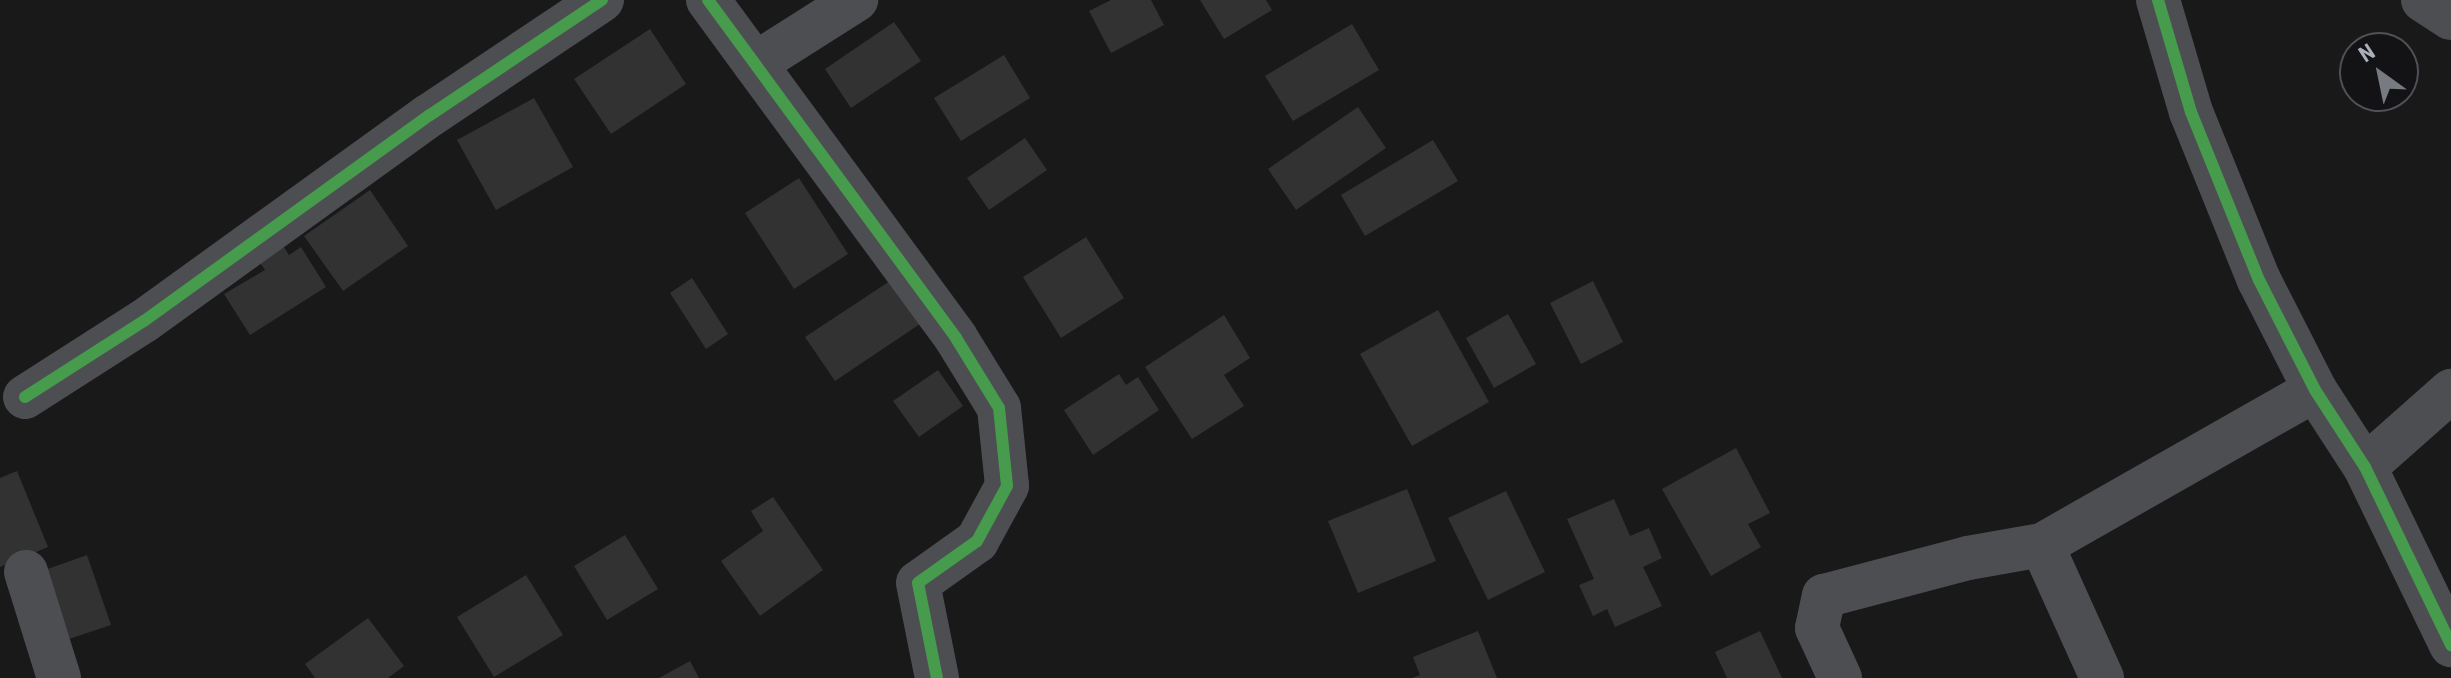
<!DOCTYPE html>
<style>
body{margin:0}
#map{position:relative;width:2451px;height:678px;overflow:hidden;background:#191919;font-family:"Roboto Condensed",sans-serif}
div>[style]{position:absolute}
.building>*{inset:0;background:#323233}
.minor>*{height:44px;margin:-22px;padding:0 22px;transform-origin:22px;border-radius:22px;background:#4d4e52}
.cycleway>*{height:12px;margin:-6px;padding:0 6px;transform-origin:6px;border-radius:6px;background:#469c4c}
span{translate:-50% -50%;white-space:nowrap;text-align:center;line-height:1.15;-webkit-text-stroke:6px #131315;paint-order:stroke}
.north{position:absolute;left:2339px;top:32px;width:80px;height:80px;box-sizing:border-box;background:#131315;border:2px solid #505157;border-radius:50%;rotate:327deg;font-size:22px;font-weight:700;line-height:32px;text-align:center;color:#abafb9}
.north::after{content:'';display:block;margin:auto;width:28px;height:36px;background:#787a81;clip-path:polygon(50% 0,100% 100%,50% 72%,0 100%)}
</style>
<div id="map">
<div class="building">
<i style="clip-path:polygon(1111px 0,1151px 0,1164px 25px,1111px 53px,1089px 11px)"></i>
<i style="clip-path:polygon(1200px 0,1266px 0,1272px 10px,1224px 39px)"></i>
<i style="clip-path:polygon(894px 22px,921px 61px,851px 108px,825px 69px)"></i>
<i style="clip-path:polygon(1352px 24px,1379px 70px,1293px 121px,1265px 76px)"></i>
<i style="clip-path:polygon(650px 29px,686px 84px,611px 134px,574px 79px)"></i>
<i style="clip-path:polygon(1004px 55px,1030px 98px,961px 141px,934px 98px)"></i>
<i style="clip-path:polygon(534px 98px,573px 167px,496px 210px,457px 140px)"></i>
<i style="clip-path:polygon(1358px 107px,1386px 148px,1296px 210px,1268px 169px)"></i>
<i style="clip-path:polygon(1025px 138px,1047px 170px,989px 210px,967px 178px)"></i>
<i style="clip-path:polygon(1433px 140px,1458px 181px,1365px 236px,1341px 195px)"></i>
<i style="clip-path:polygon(799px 178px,848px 254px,794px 289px,745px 213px)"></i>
<i style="clip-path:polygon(370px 190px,408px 246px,343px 291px,304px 236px)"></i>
<i style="clip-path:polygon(1086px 237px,1124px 298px,1061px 338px,1023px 277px)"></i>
<i style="clip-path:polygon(280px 241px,289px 255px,301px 247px,326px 287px,250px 335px,224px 294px,265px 270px,256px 257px)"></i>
<i style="clip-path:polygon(692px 278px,728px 334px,706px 349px,670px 293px)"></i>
<i style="clip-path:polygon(893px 279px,923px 322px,835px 381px,805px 337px)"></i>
<i style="clip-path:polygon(1593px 281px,1623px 342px,1581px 364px,1550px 303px)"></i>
<i style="clip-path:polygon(1438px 310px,1489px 402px,1412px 446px,1360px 354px)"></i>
<i style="clip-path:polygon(1508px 314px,1536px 364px,1494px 388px,1466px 338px)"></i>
<i style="clip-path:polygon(1224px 315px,1250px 358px,1224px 375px,1244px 406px,1192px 439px,1145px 367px)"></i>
<i style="clip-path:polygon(938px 370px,963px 406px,919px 437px,893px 401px)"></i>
<i style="clip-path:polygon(1119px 374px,1126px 385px,1138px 377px,1159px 410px,1093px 455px,1064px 410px)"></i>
<i style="clip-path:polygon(1736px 448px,1770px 513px,1748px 524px,1761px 547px,1711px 576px,1662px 489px)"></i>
<i style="clip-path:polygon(17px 471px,48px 547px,0 567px,0 478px)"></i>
<i style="clip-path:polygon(1407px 489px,1436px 561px,1358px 593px,1328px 521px)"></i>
<i style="clip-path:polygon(1506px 491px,1545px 572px,1488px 600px,1448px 518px)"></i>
<i style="clip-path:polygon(773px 497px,823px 570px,760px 616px,721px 561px,763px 531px,751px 511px)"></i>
<i style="clip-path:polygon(1614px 499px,1630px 536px,1649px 528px,1662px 558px,1643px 567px,1662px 606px,1615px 627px,1607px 609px,1593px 616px,1579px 585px,1594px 579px,1567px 519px)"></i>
<i style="clip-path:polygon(625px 535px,658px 589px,607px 620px,574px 566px)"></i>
<i style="clip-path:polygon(87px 555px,111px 625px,63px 641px,39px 572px)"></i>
<i style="clip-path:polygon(526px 575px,563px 635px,494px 677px,457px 617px)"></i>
<i style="clip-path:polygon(368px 618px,404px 666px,388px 678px,315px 678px,305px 664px)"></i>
<i style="clip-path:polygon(1478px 631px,1497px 678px,1412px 678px,1420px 675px,1413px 657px)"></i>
<i style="clip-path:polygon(1760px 631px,1782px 678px,1727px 678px,1715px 652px)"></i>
<i style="clip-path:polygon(690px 661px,699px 678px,659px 678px)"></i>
</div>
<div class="minor">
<i style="left:708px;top:0;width:419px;rotate:53.7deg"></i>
<i style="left:956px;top:338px;width:82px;rotate:58.4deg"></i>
<i style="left:999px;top:408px;width:78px;rotate:84.1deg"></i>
<i style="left:1007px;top:486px;width:63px;rotate:118.6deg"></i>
<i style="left:977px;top:541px;width:72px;rotate:144.6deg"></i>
<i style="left:918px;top:583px;width:97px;rotate:78.7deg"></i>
<i style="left:2158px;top:0;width:117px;rotate:73.6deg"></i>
<i style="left:2191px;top:112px;width:181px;rotate:68deg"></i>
<i style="left:2259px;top:280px;width:123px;rotate:63deg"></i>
<i style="left:2315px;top:390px;width:92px;rotate:57deg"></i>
<i style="left:2365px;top:467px;width:198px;rotate:64.2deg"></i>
<i style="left:2423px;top:0;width:33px;rotate:33deg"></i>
<i style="left:755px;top:64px;width:120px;rotate:-32.4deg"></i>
<i style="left:25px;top:397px;width:141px;rotate:-32.6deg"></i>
<i style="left:144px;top:321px;width:352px;rotate:-35.8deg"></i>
<i style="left:430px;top:115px;width:207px;rotate:-33.8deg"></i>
<i style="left:2365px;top:467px;width:115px;rotate:-41.5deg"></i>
<i style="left:2042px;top:545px;width:146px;rotate:65.7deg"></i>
<i style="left:26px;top:572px;width:111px;rotate:72.7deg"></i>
<i style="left:1840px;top:678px;width:55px;rotate:-114.7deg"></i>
<i style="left:1817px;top:628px;width:33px;rotate:-78deg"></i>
<i style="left:1824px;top:596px;width:149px;rotate:-14.8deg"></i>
<i style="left:1968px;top:558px;width:75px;rotate:-10deg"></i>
<i style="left:2042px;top:545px;width:314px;rotate:-29.6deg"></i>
</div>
<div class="cycleway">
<i style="left:708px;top:0;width:419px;rotate:53.7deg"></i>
<i style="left:956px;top:338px;width:82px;rotate:58.4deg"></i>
<i style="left:999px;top:408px;width:78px;rotate:84.1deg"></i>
<i style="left:1007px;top:486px;width:63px;rotate:118.6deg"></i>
<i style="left:977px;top:541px;width:72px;rotate:144.6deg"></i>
<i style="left:918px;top:583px;width:97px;rotate:78.7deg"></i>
<i style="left:2158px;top:0;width:117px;rotate:73.6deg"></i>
<i style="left:2191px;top:112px;width:181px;rotate:68deg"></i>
<i style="left:2259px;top:280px;width:123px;rotate:63deg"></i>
<i style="left:2315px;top:390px;width:92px;rotate:57deg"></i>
<i style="left:2365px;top:467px;width:198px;rotate:64.2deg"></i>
<i style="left:25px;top:397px;width:141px;rotate:-32.6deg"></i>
<i style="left:144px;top:321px;width:352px;rotate:-35.8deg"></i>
<i style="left:430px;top:115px;width:207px;rotate:-33.8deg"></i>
</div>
<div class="north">N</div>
</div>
